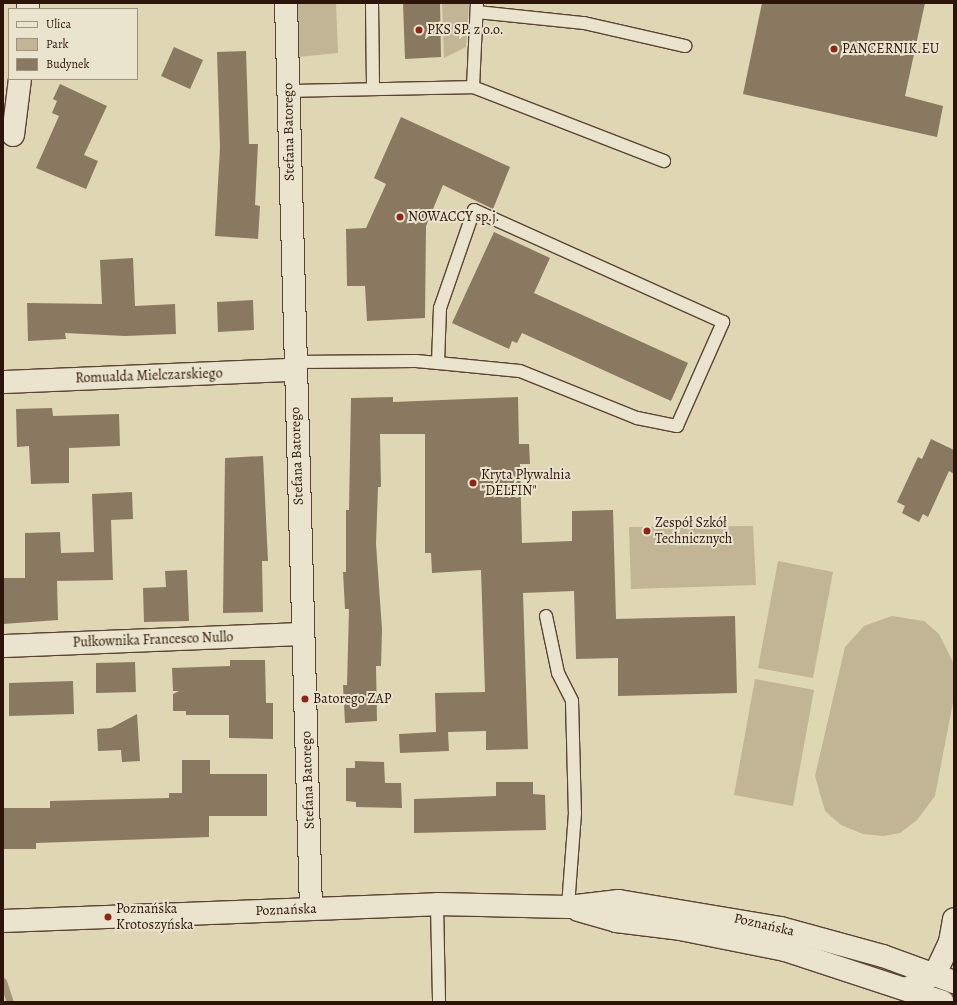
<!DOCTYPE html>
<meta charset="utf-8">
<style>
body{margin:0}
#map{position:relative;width:957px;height:1005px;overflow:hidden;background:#dfd6b3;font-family:Alegreya,serif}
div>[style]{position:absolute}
.green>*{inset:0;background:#c1b596}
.stream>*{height:7px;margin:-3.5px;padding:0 3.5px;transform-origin:3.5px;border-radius:3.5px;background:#a29479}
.building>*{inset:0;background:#8a7961}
.roads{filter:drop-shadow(1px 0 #5a4433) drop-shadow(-1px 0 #5a4433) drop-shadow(0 1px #5a4433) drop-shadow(0 -1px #5a4433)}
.service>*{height:12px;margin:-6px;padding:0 6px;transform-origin:6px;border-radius:6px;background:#eae4ce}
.minor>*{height:22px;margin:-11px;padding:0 11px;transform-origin:11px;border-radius:11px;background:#eae4ce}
.secondary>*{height:22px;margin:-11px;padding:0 11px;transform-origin:11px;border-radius:11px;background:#eae4ce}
.dots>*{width:11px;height:11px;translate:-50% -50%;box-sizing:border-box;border:2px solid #eae4ce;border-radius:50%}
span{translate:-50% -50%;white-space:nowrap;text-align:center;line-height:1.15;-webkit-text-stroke:4px #eae4ce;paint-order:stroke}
.poi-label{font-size:14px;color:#2d1408}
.left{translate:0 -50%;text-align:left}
.street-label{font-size:14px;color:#2d1408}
.frame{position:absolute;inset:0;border:4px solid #2d1408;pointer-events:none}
.legend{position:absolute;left:8px;top:8px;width:130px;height:72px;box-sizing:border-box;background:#eae4ce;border:1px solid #9e917f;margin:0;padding:5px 7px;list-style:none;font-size:12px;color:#2d1408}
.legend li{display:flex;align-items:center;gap:8px;height:20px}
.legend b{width:20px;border:1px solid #9e917f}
</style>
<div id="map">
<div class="green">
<i style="clip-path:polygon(297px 3px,336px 3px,338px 53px,298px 57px)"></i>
<i style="clip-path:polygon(442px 3px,469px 3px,466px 47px,444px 58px)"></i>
<i style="clip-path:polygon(753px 526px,756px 585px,631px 589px,629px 527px)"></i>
<i style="clip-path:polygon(778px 561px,833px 572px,813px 678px,758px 668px)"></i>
<i style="clip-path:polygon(892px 616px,924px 621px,939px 634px,954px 664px,954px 697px,935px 796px,917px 820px,900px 833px,883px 836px,863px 834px,841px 825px,825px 811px,815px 776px,845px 647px,864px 626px)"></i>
<i style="clip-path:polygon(755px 679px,814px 690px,793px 806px,734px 795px)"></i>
</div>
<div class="stream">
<i style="left:3px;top:981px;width:22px;rotate:72deg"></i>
</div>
<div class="building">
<i style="clip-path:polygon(403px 3px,440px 3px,441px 57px,405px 59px)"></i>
<i style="clip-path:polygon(762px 3px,925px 3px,905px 96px,943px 106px,937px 137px,743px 94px)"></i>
<i style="clip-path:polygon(174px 47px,203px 60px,190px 89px,161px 76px)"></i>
<i style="clip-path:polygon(246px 51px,249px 144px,258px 144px,255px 205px,260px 206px,258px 239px,215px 236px,220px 148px,217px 52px)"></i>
<i style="clip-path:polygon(60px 84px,107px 106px,84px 155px,98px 161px,86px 189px,36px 168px,59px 116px,52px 113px,57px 101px,53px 99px)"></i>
<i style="clip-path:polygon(401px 117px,510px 167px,493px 209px,443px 185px,426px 226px,425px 318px,367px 321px,365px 286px,347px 286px,346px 229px,366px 228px,386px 184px,374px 178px)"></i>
<i style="clip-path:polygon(494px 232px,550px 258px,534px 293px,688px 363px,671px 401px,522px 333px,517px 343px,512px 341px,509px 349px,452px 323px)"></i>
<i style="clip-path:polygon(133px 258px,135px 306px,175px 304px,176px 334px,125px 336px,65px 333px,66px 339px,28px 341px,27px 303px,102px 304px,100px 260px)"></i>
<i style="clip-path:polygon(253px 300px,254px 330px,218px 332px,217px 302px)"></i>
<i style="clip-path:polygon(393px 397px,393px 402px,518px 397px,519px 444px,529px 444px,530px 464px,520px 464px,522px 543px,572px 541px,572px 511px,613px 510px,616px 619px,735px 616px,737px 693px,618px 696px,618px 658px,576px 659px,574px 591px,523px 593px,528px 749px,486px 750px,486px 731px,448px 732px,449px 751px,400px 753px,399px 734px,436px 732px,435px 693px,485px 692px,481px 570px,432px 573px,431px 553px,425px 553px,425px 434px,380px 434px,381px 487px,378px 487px,376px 544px,382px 629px,381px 666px,376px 666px,377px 721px,345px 723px,343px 685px,347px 685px,349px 609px,345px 609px,343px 572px,346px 572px,346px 510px,349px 510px,351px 398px)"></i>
<i style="clip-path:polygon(52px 408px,53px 416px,119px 414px,120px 446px,69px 448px,69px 483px,31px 484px,29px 446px,17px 447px,16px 409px)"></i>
<i style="clip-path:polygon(931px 439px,954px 450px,954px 474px,949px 471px,928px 517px,923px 514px,919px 522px,902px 513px,905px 506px,897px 502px,918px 457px,922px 459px)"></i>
<i style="clip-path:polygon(263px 456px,268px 561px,262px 561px,263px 612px,223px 613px,225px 458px)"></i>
<i style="clip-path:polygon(132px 492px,133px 519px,111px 520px,113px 580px,57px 581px,58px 620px,3px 624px,3px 578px,25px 578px,25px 533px,60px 532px,61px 553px,94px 552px,92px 494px)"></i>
<i style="clip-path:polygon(187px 570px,189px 621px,144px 622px,143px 588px,166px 587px,165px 571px)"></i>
<i style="clip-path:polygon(230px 660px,265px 660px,266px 703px,273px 703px,273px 739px,229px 738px,229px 715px,186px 715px,186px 711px,173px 711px,173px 694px,179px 691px,173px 691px,172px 668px,230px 666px)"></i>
<i style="clip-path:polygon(135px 662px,136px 692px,96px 693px,96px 663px)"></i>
<i style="clip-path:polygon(73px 681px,74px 714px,9px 716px,9px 683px)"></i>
<i style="clip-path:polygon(137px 714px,140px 761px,122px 762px,121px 750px,98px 751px,97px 729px,111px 728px)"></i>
<i style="clip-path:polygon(182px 760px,210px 760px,210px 774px,267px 774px,267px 816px,209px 816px,209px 837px,36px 843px,36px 849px,3px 849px,3px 808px,50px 808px,50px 801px,169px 798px,169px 793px,182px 793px)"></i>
<i style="clip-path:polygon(355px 761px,384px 762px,385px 783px,401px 783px,402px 808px,356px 807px,356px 802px,346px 801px,346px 768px,355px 768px)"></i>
<i style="clip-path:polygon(496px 782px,533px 782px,533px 794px,545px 795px,546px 830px,414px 833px,414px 799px,496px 796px)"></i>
</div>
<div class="roads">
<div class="service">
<i style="left:372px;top:3px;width:85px;rotate:89.3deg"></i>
<i style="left:477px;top:12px;width:108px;rotate:5.9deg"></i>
<i style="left:584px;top:23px;width:104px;rotate:12.8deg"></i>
<i style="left:473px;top:87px;width:205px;rotate:21.2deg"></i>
<i style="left:288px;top:91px;width:185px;rotate:-1.2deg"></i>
<i style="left:473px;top:87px;width:84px;rotate:-87.3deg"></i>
<i style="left:295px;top:362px;width:121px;rotate:-0.5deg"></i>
<i style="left:416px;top:361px;width:22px;rotate:5deg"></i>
<i style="left:438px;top:363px;width:82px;rotate:5.6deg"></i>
<i style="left:520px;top:371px;width:126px;rotate:21.9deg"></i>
<i style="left:637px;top:418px;width:41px;rotate:11.3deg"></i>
<i style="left:677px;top:426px;width:114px;rotate:-66.1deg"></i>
<i style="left:723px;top:322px;width:273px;rotate:-155.8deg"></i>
<i style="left:474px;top:210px;width:104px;rotate:109.1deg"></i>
<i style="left:440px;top:308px;width:55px;rotate:92.1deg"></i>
<i style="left:546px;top:616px;width:58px;rotate:78.1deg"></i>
<i style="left:558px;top:673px;width:31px;rotate:63deg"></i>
<i style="left:572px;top:701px;width:112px;rotate:88.5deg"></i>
<i style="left:575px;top:813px;width:94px;rotate:94.3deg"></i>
<i style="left:437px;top:904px;width:98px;rotate:88.8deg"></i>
</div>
<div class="minor">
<i style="left:286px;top:3px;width:905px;rotate:88.42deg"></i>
<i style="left:28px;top:9px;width:6px;rotate:-90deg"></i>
<i style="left:13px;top:135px;width:56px;rotate:-82.9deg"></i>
<i style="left:3px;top:382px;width:292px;rotate:-2.4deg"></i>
<i style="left:3px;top:646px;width:300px;rotate:-2.3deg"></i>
<i style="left:906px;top:989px;width:33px;rotate:-27deg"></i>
<i style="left:935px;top:974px;width:35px;rotate:-65deg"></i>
<i style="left:950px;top:942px;width:23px;rotate:-80deg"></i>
</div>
<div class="secondary">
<i style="left:578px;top:910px;width:40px;rotate:16deg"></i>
<i style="left:616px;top:921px;width:64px;rotate:7.1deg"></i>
<i style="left:680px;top:929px;width:107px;rotate:11.3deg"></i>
<i style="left:785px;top:950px;width:166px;rotate:18.2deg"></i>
<i style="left:3px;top:921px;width:434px;rotate:-2.2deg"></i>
<i style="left:437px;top:904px;width:131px;rotate:1.3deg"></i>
<i style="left:568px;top:907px;width:51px;rotate:-6.7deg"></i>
<i style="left:619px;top:901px;width:164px;rotate:9.5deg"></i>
<i style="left:781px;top:928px;width:106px;rotate:15.4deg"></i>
<i style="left:883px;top:956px;width:76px;rotate:20.1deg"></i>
</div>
</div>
<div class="dots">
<i style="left:419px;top:30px;background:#8f2418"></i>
<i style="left:834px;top:49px;background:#8f2418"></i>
<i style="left:400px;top:217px;background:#8f2418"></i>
<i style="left:473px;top:483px;background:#8f2418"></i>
<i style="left:647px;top:531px;background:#8f2418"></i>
<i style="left:305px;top:699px;background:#8f2418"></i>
<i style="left:108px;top:917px;background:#8f2418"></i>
</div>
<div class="poi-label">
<span class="left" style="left:427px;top:30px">PKS SP. z o.o.</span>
<span class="left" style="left:842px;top:49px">PANCERNIK.EU</span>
<span class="left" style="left:408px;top:217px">NOWACCY sp.j.</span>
<span class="left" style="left:481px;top:483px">Kryta Pływalnia<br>"DELFIN"</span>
<span class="left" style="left:655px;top:531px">Zespół Szkół<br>Technicznych</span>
<span class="left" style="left:313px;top:699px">Batorego ZAP</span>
<span class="left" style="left:116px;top:917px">Poznańska<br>Krotoszyńska</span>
</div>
<div class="street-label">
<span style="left:289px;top:132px;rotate:-91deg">Stefana Batorego</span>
<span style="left:149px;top:376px;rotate:-2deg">Romualda Mielczarskiego</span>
<span style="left:297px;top:456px;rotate:-92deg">Stefana Batorego</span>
<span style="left:153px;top:640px;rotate:-2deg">Pułkownika Francesco Nullo</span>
<span style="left:308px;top:780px;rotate:-92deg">Stefana Batorego</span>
<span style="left:286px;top:910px;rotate:-2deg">Poznańska</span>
<span style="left:764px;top:925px;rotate:13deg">Poznańska</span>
</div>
<div class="frame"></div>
<ul class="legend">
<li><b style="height:5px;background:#eae4ce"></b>Ulica</li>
<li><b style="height:11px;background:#c1b596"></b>Park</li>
<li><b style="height:11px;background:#8a7961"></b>Budynek</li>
</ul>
</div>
